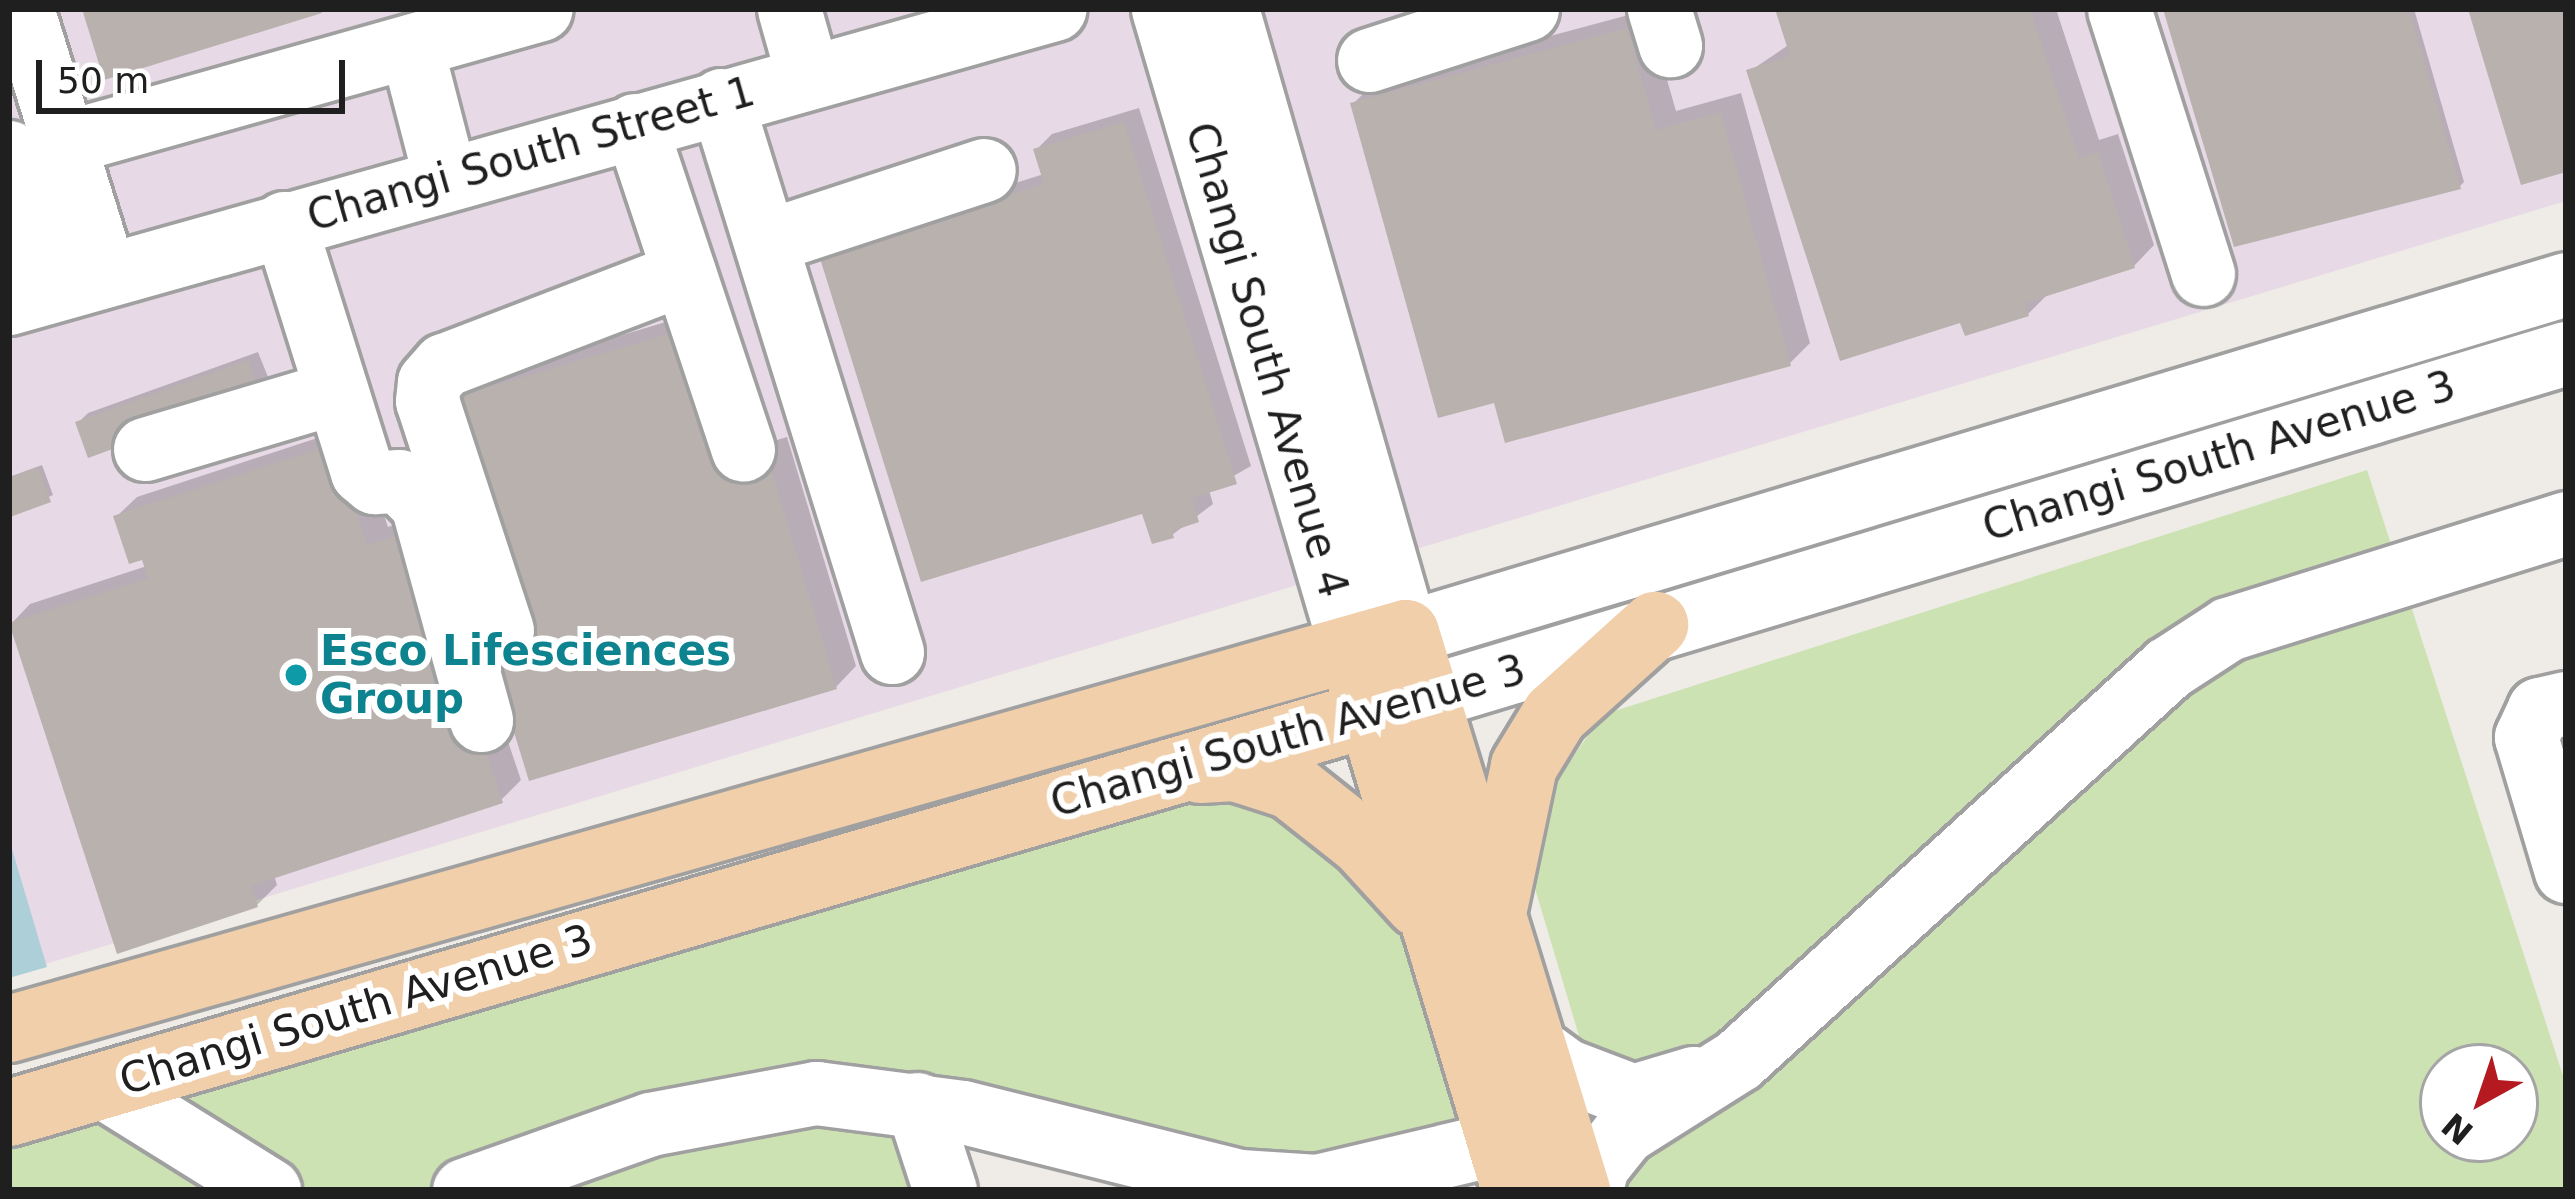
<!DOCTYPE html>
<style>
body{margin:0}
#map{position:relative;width:2575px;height:1199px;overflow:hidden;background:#efece7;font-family:"DejaVu Sans",sans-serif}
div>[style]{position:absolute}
.industrial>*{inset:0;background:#e7d9e5}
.grass>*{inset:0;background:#cce2b3}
.water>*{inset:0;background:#adcfd7}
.shadow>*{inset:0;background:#0003}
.building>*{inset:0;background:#b8b1ad}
.roads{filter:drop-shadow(3px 0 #a0a0a0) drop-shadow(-3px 0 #a0a0a0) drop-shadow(0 3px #a0a0a0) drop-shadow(0 -3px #a0a0a0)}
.minor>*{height:63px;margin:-31.5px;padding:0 31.5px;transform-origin:31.5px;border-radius:31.5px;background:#fff}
.major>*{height:66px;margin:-33px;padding:0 33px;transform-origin:33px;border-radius:33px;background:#f0cfaa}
.dots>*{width:33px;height:33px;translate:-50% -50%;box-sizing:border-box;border:6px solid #fff;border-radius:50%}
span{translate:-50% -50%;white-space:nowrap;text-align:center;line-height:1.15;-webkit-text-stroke:12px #fff;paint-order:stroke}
.street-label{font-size:42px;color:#1f1f1f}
.culture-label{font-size:42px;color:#0d838f;font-weight:700}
.left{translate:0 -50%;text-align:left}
.frame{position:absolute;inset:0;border:12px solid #1f1f1f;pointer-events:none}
.north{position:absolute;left:2419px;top:1043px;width:120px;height:120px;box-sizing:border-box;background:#fff;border:3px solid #a5a5a5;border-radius:50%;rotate:220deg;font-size:33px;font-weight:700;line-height:48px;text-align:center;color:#1f1f1f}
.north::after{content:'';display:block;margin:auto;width:42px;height:54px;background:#b51a20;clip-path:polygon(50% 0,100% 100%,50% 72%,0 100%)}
.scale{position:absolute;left:36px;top:60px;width:309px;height:54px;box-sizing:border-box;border:6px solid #1f1f1f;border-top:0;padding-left:15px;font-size:36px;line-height:42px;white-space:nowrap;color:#1f1f1f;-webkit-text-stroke:9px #fff;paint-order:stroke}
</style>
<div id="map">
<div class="industrial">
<i style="clip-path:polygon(9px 9px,2566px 9px,2566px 201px,9px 975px)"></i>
</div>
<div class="grass">
<i style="clip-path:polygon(evenodd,2367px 470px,2566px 1085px,2566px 1190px,1625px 1190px,1519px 835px,1602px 715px,2367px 470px,2443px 1067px,2515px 1067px,2515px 1139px,2443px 1139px,2443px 1067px)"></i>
<i style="clip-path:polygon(1166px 772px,1362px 842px,1497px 1135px,1390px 1172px,963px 1111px,922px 1190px,9px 1190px,9px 1113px)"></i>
</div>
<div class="water">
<i style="clip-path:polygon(9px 839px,47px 967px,9px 978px)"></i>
</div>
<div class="shadow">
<i style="clip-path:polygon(1778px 9px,2056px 9px,2099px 140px,2118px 134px,2154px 245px,2134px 266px,2049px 293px,2028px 314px,1962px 320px,1750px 71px,1790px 44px)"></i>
<i style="clip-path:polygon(2166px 9px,2414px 9px,2464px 182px,2460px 186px)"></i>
<i style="clip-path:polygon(1647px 10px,1676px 111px,1741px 93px,1810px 343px,1790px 363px,1496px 399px,1354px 103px,1374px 83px)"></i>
<i style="clip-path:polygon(1139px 108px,1251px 466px,1209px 490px,1213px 504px,1172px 535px,1144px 510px,941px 206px,1044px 174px,1036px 150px,1052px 134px)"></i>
<i style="clip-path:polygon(702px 311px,744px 450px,787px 437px,856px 666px,836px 687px,531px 777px,515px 637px,536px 631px,466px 396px,486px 376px)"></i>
<i style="clip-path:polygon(258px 352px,270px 382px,78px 423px,88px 413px)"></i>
<i style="clip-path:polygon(354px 426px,388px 527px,431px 513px,521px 780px,501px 800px,274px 875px,277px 885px,257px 905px,10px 625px,30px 604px,147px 566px,116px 517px,137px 497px)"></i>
<i style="clip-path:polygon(42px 465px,53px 495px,12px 513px,9px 477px)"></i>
</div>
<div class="building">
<i style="clip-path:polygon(82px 9px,320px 9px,322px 13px,104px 80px)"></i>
<i style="clip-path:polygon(1775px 9px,2030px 9px,2079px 158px,2098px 152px,2135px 268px,2025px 303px,2029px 316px,1965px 336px,1960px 323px,1840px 361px,1746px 70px,1790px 56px)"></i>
<i style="clip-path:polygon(2163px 9px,2409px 9px,2461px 189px,2234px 247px)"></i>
<i style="clip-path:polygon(2468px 9px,2566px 9px,2566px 172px,2521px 185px)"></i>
<i style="clip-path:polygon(1627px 28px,1656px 130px,1721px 112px,1791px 366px,1505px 443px,1494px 403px,1438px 418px,1350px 103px)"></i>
<i style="clip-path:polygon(1124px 122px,1237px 484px,1192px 498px,1199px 522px,1172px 531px,1174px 538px,1152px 544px,1142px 514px,921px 582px,818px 252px,1044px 184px,1033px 149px)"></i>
<i style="clip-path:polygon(682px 330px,767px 456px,837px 689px,529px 781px,491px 657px,537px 643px,462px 395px)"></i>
<i style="clip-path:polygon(248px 360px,261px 395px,88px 458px,75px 422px)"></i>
<i style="clip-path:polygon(334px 444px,367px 545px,411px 531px,503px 803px,251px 886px,258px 907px,117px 954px,9px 623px,148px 578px,142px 560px,129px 564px,113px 516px)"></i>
<i style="clip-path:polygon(38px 467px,51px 502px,10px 517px,9px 478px)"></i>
</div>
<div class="roads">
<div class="minor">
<i style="left:22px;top:9px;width:275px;rotate:72.7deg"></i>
<i style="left:789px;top:9px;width:70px;rotate:74.2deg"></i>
<i style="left:1163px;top:9px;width:666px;rotate:73.61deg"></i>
<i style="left:1227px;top:9px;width:649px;rotate:73.99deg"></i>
<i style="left:1406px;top:633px;width:1211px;rotate:-16.74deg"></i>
<i style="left:1659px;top:9px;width:38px;rotate:73deg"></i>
<i style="left:2119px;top:9px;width:278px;rotate:72.4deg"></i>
<i style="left:411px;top:46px;width:135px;rotate:75.5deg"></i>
<i style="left:1369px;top:60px;width:166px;rotate:-17.9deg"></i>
<i style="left:721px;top:100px;width:578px;rotate:72.79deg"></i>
<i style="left:635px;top:125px;width:342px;rotate:71.6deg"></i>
<i style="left:64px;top:143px;width:495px;rotate:-15.7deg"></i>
<i style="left:9px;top:152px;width:143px;rotate:74.2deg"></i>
<i style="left:284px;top:223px;width:261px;rotate:72.6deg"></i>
<i style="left:362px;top:472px;width:16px;rotate:40deg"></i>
<i style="left:374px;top:482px;width:25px;rotate:-2deg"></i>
<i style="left:399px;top:481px;width:33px;rotate:45deg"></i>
<i style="left:422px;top:504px;width:224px;rotate:74.7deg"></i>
<i style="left:768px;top:241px;width:227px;rotate:-18.2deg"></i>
<i style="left:9px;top:303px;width:1086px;rotate:-15.71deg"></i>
<i style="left:145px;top:449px;width:199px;rotate:-16.6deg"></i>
<i style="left:502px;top:630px;width:241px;rotate:-108.1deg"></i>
<i style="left:427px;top:401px;width:19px;rotate:-84deg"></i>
<i style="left:429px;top:382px;width:23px;rotate:-49deg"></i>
<i style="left:444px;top:365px;width:257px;rotate:-21deg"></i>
<i style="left:1424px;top:698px;width:1193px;rotate:-16.81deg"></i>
<i style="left:2566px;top:703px;width:28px;rotate:167deg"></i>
<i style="left:2539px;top:709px;width:31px;rotate:115deg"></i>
<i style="left:2526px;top:737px;width:140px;rotate:73.4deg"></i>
<i style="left:1535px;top:1048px;width:37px;rotate:36deg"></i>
<i style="left:1565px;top:1070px;width:73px;rotate:20.9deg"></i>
<i style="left:1633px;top:1096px;width:63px;rotate:-16.7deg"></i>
<i style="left:102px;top:1086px;width:197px;rotate:31.9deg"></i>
<i style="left:917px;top:1104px;width:90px;rotate:72deg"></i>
<i style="left:464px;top:1190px;width:197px;rotate:-19.5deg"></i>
<i style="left:650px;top:1124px;width:169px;rotate:-10.6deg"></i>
<i style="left:816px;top:1093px;width:148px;rotate:7.4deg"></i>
<i style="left:963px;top:1112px;width:285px;rotate:14deg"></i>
<i style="left:1240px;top:1181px;width:77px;rotate:3.7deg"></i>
<i style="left:1317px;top:1186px;width:160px;rotate:-13.3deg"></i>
<i style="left:1473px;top:1149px;width:79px;rotate:-22.3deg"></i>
<i style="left:1591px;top:1190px;width:25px;rotate:-76deg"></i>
<i style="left:1597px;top:1166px;width:43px;rotate:-51.5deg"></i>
<i style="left:1624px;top:1132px;width:135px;rotate:-32.3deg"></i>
<i style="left:1738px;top:1060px;width:582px;rotate:-42.35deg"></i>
<i style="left:2168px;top:668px;width:72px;rotate:-33deg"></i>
<i style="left:2228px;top:629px;width:354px;rotate:-17.4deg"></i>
</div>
<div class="major">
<i style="left:1357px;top:668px;width:545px;rotate:73.16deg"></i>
<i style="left:1200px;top:770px;width:35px;rotate:-3deg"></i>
<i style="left:1235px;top:768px;width:59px;rotate:17.8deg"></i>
<i style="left:1291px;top:786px;width:90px;rotate:38.3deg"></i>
<i style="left:1362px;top:842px;width:84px;rotate:47.4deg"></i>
<i style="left:1495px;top:904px;width:141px;rotate:-78.1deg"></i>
<i style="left:1524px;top:766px;width:60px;rotate:-58.7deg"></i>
<i style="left:1555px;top:715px;width:135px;rotate:-42deg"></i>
<i style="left:9px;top:1029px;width:1452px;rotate:-15.83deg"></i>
<i style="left:1406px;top:633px;width:583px;rotate:72.93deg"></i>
<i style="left:9px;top:1113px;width:1475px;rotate:-16.35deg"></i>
</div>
</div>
<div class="dots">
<i style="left:296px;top:675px;background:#0f9aa8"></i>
</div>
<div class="street-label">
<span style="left:531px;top:154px;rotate:-16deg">Changi South Street 1</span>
<span style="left:1267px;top:360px;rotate:74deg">Changi South Avenue 4</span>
<span style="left:2219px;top:456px;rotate:-17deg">Changi South Avenue 3</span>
<span style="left:1288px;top:736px;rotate:-16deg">Changi South Avenue 3</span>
<span style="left:356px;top:1010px;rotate:-17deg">Changi South Avenue 3</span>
</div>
<div class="culture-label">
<span class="left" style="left:320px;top:675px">Esco Lifesciences<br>Group</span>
</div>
<div class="frame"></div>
<div class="north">N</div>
<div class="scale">50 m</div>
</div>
